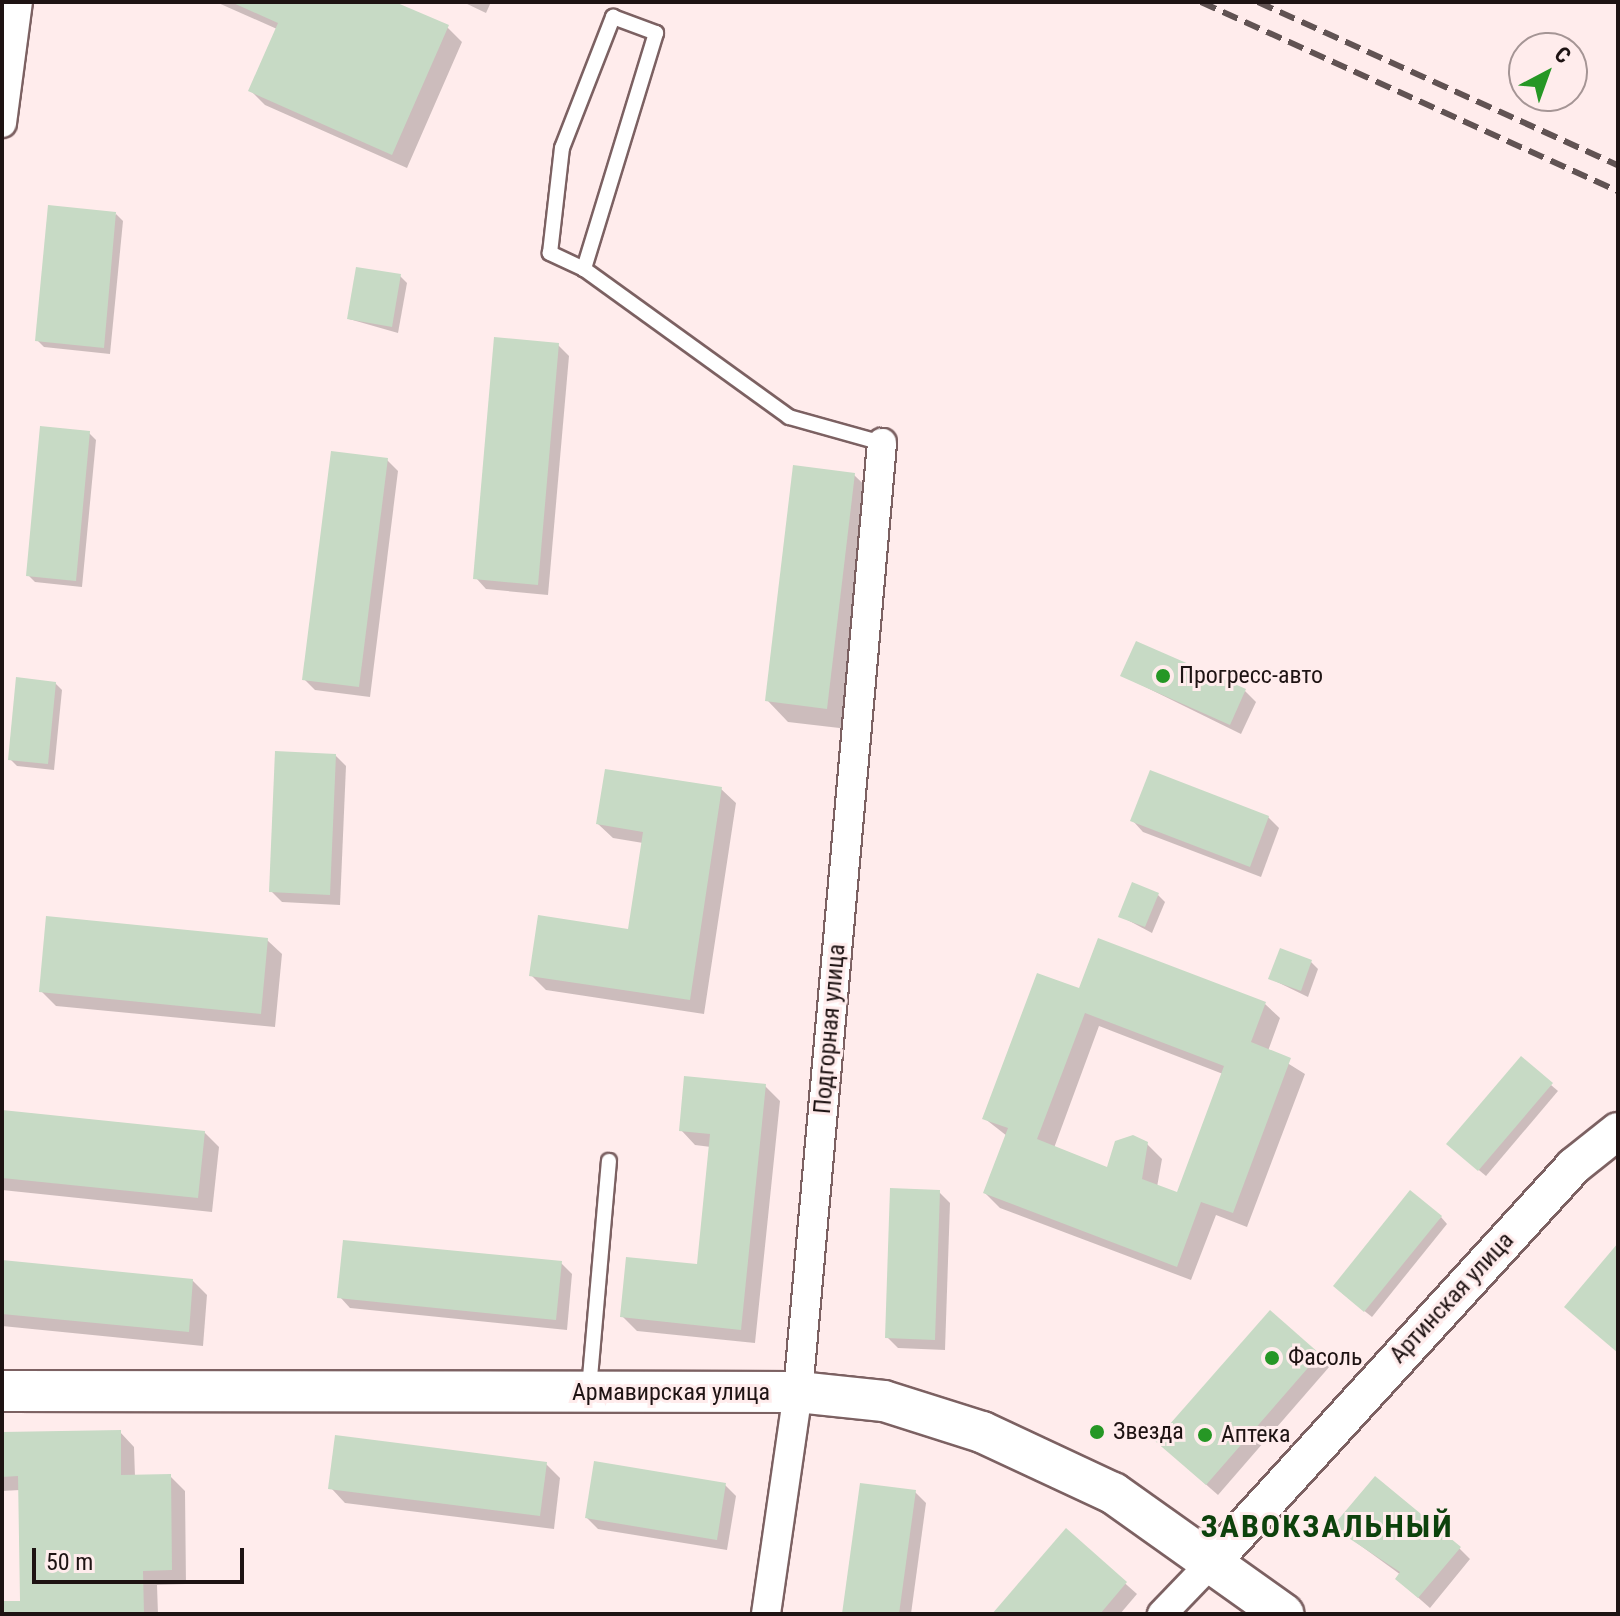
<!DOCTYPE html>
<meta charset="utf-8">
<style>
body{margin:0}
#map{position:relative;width:1620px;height:1616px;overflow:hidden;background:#ffecec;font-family:"Roboto Condensed",sans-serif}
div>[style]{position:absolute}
.shadow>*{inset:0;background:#0003}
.building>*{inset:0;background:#c7dac5}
.roads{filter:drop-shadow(2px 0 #7c6162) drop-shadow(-2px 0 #7c6162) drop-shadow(0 2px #7c6162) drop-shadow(0 -2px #7c6162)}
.service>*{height:14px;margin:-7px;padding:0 7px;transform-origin:7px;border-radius:7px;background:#fff}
.minor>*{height:28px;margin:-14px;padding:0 14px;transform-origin:14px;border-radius:14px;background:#fff}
.tertiary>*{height:36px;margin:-18px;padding:0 18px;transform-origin:18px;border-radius:18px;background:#fff}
.secondary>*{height:40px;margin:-20px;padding:0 20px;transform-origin:20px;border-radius:20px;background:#fff}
.rail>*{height:6px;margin-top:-3px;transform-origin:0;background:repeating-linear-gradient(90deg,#615353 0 16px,transparent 0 24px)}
.dots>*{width:22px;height:22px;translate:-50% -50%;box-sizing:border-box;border:4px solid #ffecec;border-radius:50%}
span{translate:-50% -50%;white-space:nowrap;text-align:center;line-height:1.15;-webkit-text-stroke:6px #ffecec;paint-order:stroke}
.poi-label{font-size:24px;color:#1e1313}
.left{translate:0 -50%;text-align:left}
.street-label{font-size:24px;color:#1e1313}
.district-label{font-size:32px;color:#0d420c;font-weight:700;letter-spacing:2px}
.frame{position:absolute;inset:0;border:4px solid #1e1313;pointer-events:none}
.north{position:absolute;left:1508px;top:32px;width:80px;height:80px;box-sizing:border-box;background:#ffecec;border:2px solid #a59595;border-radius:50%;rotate:41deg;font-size:22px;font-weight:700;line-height:32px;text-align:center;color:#1e1313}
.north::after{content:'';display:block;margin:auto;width:28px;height:36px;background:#269725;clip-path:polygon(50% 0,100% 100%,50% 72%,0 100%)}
.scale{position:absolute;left:32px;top:1548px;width:212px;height:36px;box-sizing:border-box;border:4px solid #1e1313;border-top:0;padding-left:10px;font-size:24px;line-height:28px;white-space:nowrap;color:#1e1313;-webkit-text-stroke:6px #ffecec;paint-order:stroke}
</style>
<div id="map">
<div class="shadow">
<i style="clip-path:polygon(216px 2px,390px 2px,447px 27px,462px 42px,407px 168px,265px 105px,250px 90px,277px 29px)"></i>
<i style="clip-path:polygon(463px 2px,491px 2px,486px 13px)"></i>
<i style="clip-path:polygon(116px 214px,123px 221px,110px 354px,44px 347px,37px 340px)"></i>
<i style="clip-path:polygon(400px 276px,407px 283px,398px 333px,349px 319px)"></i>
<i style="clip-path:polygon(558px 345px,569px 356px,548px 595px,486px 589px,476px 578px)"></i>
<i style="clip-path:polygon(89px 433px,96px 440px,82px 587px,35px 582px,28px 575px)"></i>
<i style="clip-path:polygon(387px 460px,398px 471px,370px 697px,315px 690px,304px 679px)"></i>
<i style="clip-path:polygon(854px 475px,876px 496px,848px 729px,788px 722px,767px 700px)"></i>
<i style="clip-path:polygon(1123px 676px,1245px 691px,1256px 702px,1241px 734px)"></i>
<i style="clip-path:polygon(55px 683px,62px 690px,54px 770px,17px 766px,10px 759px)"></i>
<i style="clip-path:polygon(335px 755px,346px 766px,340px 905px,282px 902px,271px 891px)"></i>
<i style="clip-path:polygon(721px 789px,736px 803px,704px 1014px,546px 990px,531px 975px,630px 932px,643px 843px,613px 838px,598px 824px)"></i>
<i style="clip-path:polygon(1268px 817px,1279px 828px,1261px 877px,1143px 832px,1133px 821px)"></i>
<i style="clip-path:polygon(1158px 895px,1165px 902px,1152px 933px,1120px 916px)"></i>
<i style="clip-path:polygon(267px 940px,282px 954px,275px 1027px,56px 1006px,41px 991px)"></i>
<i style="clip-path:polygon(evenodd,1099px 940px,1265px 1004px,1280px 1018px,1268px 1051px,1305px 1074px,1247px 1227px,1216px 1215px,1191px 1280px,1000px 1208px,985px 1193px,1007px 1136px,984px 1118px,1080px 991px,1099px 940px,1099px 1026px,1223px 1074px,1178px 1195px,1157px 1187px,1162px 1159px,1147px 1144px,1108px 1169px,1054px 1148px,1099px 1026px)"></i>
<i style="clip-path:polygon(1311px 962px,1318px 969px,1308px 997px,1271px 979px)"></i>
<i style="clip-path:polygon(1551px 1085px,1558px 1091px,1486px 1176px,1456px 1151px)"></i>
<i style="clip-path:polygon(765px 1086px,780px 1101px,755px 1343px,637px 1331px,622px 1316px,699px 1266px,711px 1147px,695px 1145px,681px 1130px)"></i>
<i style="clip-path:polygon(2px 1112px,204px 1132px,219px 1147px,212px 1212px,2px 1190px)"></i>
<i style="clip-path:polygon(939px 1192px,950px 1203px,945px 1350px,898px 1348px,887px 1337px)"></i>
<i style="clip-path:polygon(1441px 1217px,1447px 1224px,1372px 1317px,1342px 1293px)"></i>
<i style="clip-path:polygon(2px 1262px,193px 1281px,207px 1295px,203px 1346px,2px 1326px)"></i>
<i style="clip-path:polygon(561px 1263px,572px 1274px,567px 1330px,350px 1308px,340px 1297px)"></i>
<i style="clip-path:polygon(1319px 1355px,1330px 1366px,1218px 1495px,1169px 1452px)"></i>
<i style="clip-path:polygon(120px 1432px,134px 1447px,135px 1477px,170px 1476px,185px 1491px,186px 1584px,157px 1585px,158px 1614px,2px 1614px,2px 1603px,22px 1603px,20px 1490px,2px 1491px,2px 1434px)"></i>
<i style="clip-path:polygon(546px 1464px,560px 1478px,554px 1529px,345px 1503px,331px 1488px)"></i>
<i style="clip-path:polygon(725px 1485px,736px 1496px,727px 1550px,598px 1529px,587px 1518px)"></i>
<i style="clip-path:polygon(915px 1492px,926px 1503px,911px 1614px,845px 1614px)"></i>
<i style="clip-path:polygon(1335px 1527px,1459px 1548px,1470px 1559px,1430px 1608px,1397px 1579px,1401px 1575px)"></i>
<i style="clip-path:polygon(1066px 1531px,1137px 1594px,1120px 1614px,995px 1614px)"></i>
</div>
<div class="building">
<i style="clip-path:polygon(231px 2px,395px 2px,449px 25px,392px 155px,248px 91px,278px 23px)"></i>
<i style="clip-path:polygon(48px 205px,116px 212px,104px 348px,35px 341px)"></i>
<i style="clip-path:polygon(356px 267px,401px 274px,392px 327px,347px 319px)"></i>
<i style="clip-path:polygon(494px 337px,559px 343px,538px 585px,473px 579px)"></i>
<i style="clip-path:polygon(40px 426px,90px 431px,76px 581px,26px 576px)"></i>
<i style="clip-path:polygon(331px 451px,388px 458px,359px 687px,302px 680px)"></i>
<i style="clip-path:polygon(793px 465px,855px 473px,827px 709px,765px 701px)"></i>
<i style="clip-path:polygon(1136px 641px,1246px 689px,1230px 725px,1120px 676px)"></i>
<i style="clip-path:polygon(16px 677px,56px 682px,48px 764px,8px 760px)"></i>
<i style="clip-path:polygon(275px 751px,336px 754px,330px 895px,269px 892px)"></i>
<i style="clip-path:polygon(605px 769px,722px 787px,690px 1000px,529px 976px,538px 915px,628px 929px,643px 832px,596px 824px)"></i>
<i style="clip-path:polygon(1150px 770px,1269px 816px,1250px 867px,1130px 821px)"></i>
<i style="clip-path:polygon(1132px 882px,1159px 893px,1145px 927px,1118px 917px)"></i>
<i style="clip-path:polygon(46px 916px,268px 938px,261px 1014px,39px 992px)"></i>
<i style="clip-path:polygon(evenodd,1098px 938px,1266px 1002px,1251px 1042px,1291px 1058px,1233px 1213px,1201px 1202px,1177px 1267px,983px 1193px,1008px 1128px,982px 1119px,1037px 973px,1079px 988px,1098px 938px,1085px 1013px,1224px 1066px,1177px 1192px,1142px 1179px,1148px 1142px,1133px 1135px,1115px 1141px,1107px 1167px,1037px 1139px,1085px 1013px)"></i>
<i style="clip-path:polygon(1280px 948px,1312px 960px,1301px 991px,1268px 979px)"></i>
<i style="clip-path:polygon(1521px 1056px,1553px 1083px,1478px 1171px,1446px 1144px)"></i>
<i style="clip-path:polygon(684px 1076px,766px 1084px,741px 1330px,620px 1317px,626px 1257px,697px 1264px,710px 1134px,679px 1131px)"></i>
<i style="clip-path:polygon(2px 1110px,205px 1131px,198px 1198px,2px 1178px)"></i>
<i style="clip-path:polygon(890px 1188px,940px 1190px,935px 1340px,885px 1338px)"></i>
<i style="clip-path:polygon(1410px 1190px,1442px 1216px,1364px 1312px,1333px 1286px)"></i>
<i style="clip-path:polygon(343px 1240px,562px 1261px,556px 1320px,337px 1298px)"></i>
<i style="clip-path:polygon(1618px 1243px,1618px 1353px,1564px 1307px)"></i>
<i style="clip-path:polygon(2px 1260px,193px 1279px,189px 1332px,2px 1314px)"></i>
<i style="clip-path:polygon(1270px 1310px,1320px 1354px,1206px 1485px,1155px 1441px)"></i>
<i style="clip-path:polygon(121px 1430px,121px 1475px,171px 1474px,172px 1570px,143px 1571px,144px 1614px,2px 1614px,2px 1601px,20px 1601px,18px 1476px,2px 1477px,2px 1432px)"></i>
<i style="clip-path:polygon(335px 1435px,547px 1462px,540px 1516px,328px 1489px)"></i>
<i style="clip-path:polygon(594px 1461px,726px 1483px,717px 1540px,585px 1518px)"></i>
<i style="clip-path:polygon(1375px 1476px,1461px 1547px,1418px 1598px,1395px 1579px,1400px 1572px,1332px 1527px)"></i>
<i style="clip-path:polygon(860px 1483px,916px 1490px,899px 1614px,842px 1614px)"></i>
<i style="clip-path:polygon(1066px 1528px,1127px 1582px,1100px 1614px,992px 1614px)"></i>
</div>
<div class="roads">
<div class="service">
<i style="left:584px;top:269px;width:38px;rotate:-155deg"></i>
<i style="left:550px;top:253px;width:106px;rotate:-83.5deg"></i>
<i style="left:562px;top:148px;width:141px;rotate:-68.7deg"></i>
<i style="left:613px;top:17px;width:46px;rotate:20.4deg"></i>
<i style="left:656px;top:33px;width:247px;rotate:107deg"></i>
<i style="left:584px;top:269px;width:253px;rotate:35.8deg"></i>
<i style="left:789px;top:417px;width:97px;rotate:15.6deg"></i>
<i style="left:589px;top:1389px;width:229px;rotate:-85deg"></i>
</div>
<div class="minor">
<i style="left:2px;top:123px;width:122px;rotate:-82.5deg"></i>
<i style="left:766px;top:1614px;width:224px;rotate:-81.8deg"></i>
<i style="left:798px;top:1392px;width:953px;rotate:-84.94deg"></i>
<i style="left:1162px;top:1614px;width:75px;rotate:-46.1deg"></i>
</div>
<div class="tertiary">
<i style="left:1214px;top:1560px;width:534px;rotate:-47.58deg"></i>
<i style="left:1574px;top:1166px;width:56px;rotate:-38.5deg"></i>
</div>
<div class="secondary">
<i style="left:2px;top:1391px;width:796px;rotate:0.07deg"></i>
<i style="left:798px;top:1392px;width:86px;rotate:6deg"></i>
<i style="left:884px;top:1401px;width:103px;rotate:17.6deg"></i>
<i style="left:982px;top:1432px;width:145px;rotate:25deg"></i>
<i style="left:1113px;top:1493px;width:209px;rotate:35.4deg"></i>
</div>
</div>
<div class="rail">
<i style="left:1201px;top:2px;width:458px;rotate:24.4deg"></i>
<i style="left:1258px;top:2px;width:395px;rotate:24.4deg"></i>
</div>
<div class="dots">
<i style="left:1163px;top:676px;background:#269725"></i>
<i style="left:1272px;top:1358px;background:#269725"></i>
<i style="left:1097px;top:1432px;background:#269725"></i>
<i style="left:1205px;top:1435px;background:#269725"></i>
</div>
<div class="poi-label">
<span class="left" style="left:1179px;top:676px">Прогресс-авто</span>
<span class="left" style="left:1288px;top:1358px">Фасоль</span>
<span class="left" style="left:1113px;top:1432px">Звезда</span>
<span class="left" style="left:1221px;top:1435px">Аптека</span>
</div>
<div class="street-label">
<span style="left:830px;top:1029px;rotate:-85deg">Подгорная улица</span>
<span style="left:1452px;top:1298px;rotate:-47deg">Артинская улица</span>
<span style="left:671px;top:1393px">Армавирская улица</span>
</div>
<div class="district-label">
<span style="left:1327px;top:1526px">ЗАВОКЗАЛЬНЫЙ</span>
</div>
<div class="frame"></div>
<div class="north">С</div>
<div class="scale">50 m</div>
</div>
